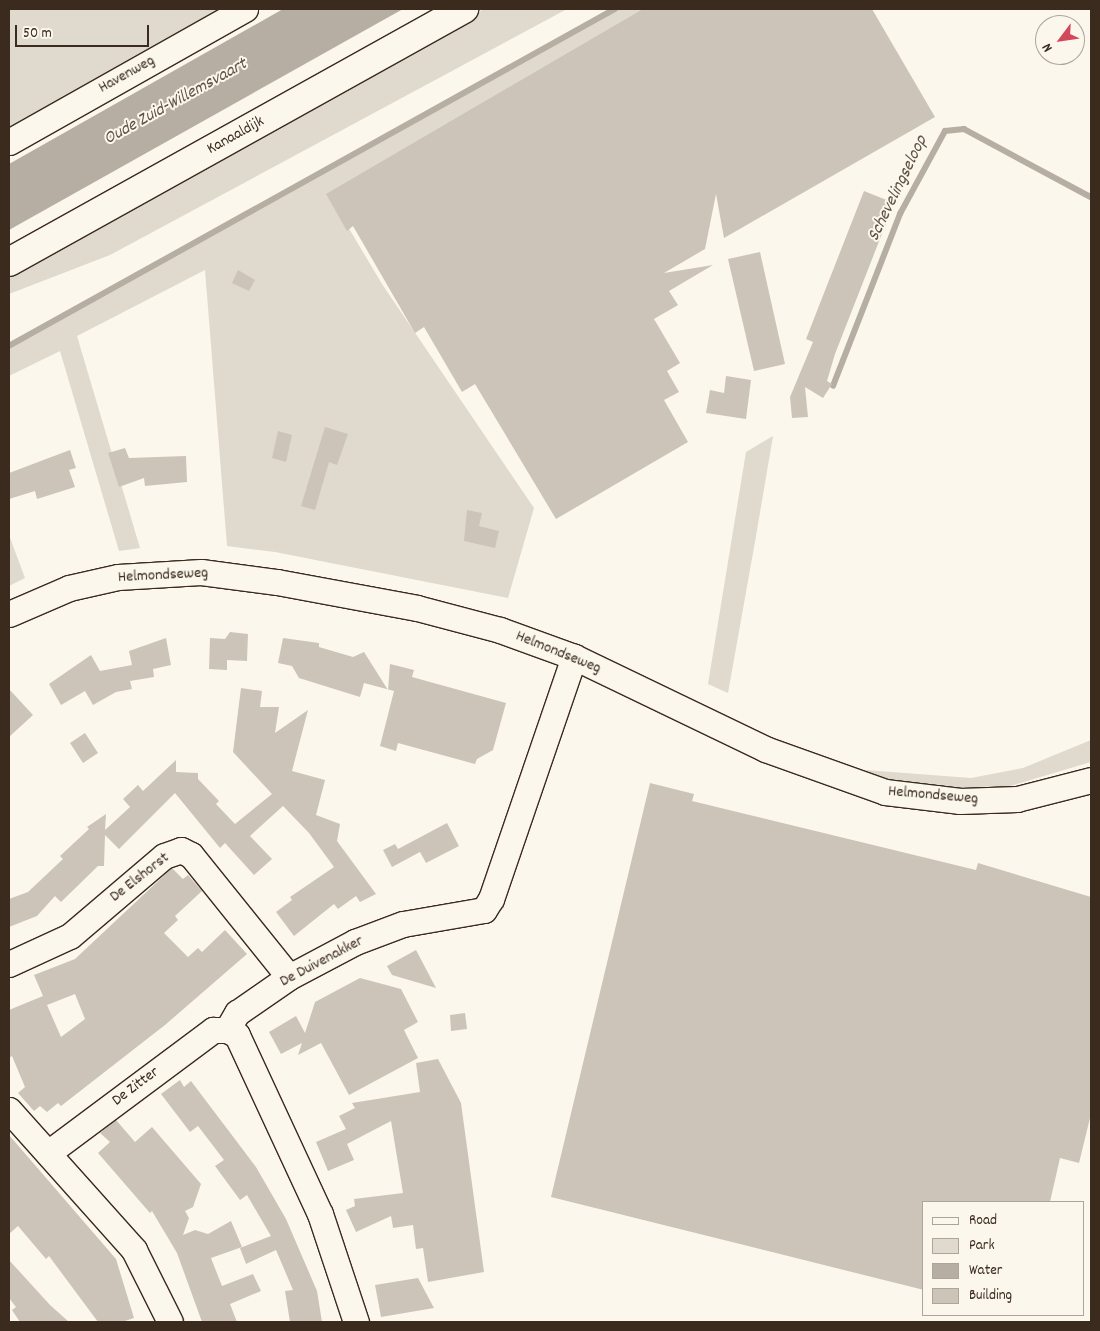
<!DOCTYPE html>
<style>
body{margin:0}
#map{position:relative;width:1100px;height:1331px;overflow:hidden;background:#fbf7ec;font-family:Dekko,sans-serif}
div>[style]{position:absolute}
.green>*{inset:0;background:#dfd9ce}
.water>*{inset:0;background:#b6aea2}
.stream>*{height:5.5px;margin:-2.75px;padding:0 2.75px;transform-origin:2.75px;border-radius:2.75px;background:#b6aea2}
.building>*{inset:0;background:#ccc4b9}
.roads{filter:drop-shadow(1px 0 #3b2a1e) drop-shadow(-1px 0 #3b2a1e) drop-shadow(0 1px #3b2a1e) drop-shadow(0 -1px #3b2a1e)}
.minor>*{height:25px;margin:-12.5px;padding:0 12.5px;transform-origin:12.5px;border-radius:12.5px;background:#fbf7ec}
.major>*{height:28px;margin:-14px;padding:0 14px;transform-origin:14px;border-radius:14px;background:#fbf7ec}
span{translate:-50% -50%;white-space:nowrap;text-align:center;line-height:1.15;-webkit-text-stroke:4px #fbf7ec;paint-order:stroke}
.street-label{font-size:16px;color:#3b2a1e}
.water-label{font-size:18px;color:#605246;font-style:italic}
.frame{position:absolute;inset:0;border:10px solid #3b2a1e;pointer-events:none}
.legend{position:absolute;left:922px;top:1201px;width:162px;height:115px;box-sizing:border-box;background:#fbf7ec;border:1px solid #aea59a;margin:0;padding:6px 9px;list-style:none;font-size:15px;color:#3b2a1e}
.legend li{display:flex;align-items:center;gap:10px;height:25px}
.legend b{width:25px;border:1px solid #aea59a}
.north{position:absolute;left:1035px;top:15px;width:50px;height:50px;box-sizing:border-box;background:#fbf7ec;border:1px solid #aea59a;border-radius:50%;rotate:239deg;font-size:14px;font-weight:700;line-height:20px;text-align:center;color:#3b2a1e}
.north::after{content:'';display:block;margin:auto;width:18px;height:22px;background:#d1495b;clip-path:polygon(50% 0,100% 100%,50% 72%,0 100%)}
.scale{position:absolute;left:15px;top:25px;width:134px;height:22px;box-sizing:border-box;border:2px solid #3b2a1e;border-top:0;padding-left:6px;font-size:15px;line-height:18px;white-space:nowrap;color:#3b2a1e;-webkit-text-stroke:4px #fbf7ec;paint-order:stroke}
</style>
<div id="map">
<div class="green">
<i style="clip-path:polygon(9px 9px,225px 9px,9px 128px)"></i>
<i style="clip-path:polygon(484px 9px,567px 9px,110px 255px,9px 294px,9px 272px)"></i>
<i style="clip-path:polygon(609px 9px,651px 9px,329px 195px,382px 284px,534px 508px,508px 598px,275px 552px,227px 546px,205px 270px,77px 336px,140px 548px,119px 551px,60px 351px,9px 376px,9px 344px)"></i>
<i style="clip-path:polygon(773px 436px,756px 536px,728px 693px,708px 684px,746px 452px)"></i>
<i style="clip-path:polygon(9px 535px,25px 578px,9px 586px)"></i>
<i style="clip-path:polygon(1091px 740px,1091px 762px,1010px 786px,944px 788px,885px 780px,865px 770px,971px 778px,1023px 768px)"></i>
</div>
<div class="water">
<i style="clip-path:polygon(283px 9px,403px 9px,9px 230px,9px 164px)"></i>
</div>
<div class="stream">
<i style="left:9px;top:346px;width:693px;rotate:-29.08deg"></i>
<i style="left:833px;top:386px;width:185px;rotate:-68.7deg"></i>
<i style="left:900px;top:214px;width:94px;rotate:-61.5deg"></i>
<i style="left:945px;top:131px;width:19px;rotate:-6deg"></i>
<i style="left:964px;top:129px;width:144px;rotate:28.2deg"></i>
</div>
<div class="building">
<i style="clip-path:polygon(643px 9px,872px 9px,935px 117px,724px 238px,716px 194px,705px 249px,664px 273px,713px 265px,669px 291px,678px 305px,654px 319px,680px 363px,667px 371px,679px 392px,664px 400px,688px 442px,556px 519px,475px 384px,462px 392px,424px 327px,415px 333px,353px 226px,347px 231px,326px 194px)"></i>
<i style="clip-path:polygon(864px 191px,894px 203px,835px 354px,827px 381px,832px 384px,823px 398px,805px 387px,808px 417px,792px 418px,790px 397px,813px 342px,806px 339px)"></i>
<i style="clip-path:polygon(760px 252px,785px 364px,754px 371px,728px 259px)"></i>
<i style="clip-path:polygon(238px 270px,255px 280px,249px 291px,232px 283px)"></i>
<i style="clip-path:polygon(726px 376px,751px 380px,746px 419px,706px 413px,710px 390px,724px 393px)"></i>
<i style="clip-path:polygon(325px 427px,348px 434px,337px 465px,329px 462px,315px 510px,301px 506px)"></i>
<i style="clip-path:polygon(278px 431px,292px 435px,286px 462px,272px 458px)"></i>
<i style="clip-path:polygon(125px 448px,129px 458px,186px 456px,187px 482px,145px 486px,144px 478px,119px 487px,108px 453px)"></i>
<i style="clip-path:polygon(70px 450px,76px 468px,69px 470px,75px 487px,37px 499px,35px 491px,9px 499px,9px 473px)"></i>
<i style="clip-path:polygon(467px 510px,482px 513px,479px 526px,499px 531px,495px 548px,464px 541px)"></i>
<i style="clip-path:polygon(230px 632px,248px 634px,247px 661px,227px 660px,227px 670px,209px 669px,210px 638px,225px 639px)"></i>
<i style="clip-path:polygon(166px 638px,171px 665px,153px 669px,154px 677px,130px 681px,132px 689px,116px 692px,93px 705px,85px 691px,61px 705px,49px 684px,91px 655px,100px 671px,132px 665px,129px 651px)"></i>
<i style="clip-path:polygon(283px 638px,319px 643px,319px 647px,353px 657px,364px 652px,388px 690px,390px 664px,414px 670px,412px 677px,506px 703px,493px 750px,477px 759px,475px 764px,398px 743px,396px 751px,380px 746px,394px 691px,364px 683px,360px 697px,299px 678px,292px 666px,278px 663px)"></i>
<i style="clip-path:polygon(241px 688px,262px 691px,260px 707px,279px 707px,275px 733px,308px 710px,292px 771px,325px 780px,316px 815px,340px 824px,337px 841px,376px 894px,360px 902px,356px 896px,338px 909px,334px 904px,294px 936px,276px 912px,292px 900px,290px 897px,334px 867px,309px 833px,283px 806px,250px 836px,272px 859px,254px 875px,225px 843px,220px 848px,175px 793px,119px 849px,105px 835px,104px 866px,98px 866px,61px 902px,55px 896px,37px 916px,9px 927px,9px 899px,28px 892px,63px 859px,60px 856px,89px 829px,87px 827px,106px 814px,105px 830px,130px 807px,123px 799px,138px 785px,143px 791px,176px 760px,176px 772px,198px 773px,198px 779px,219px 801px,216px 804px,235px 824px,272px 794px,233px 752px)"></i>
<i style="clip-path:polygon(9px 689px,33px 715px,9px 737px)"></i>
<i style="clip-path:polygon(85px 733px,98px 753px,83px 763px,70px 743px)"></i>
<i style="clip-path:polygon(650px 783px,694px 794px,692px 801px,976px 870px,978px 863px,1091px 897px,1091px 1114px,1079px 1163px,1060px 1158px,1050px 1202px,924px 1202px,924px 1290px,551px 1197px)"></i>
<i style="clip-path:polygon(447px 823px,459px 846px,426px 863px,420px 852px,392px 867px,383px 850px,395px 844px,398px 849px)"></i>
<i style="clip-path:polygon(evenodd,172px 868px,183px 879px,188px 875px,202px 891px,175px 916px,178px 920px,164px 933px,188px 957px,198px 948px,202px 952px,225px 930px,247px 954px,165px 1025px,61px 1106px,58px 1103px,47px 1112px,40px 1106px,34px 1111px,18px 1093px,25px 1087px,12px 1056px,9px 1058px,9px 1010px,43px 996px,34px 975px,75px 959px,172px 868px,75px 994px,85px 1019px,61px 1037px,47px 1005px,75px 994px)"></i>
<i style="clip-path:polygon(416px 950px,436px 988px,392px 975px,387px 966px)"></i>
<i style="clip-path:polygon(360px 978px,401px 989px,418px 1022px,404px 1030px,418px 1058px,349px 1095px,321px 1043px,298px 1055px,302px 1043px,281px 1054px,269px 1032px,296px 1016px,305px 1033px,315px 1002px)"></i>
<i style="clip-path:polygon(465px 1013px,467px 1029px,451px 1031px,450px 1015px)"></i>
<i style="clip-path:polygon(438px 1059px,461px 1103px,484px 1272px,428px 1282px,423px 1248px,416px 1249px,413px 1225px,393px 1228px,391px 1216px,356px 1232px,346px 1210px,355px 1206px,354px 1199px,403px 1193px,391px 1121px,347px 1144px,354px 1160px,328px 1171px,316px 1142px,346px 1129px,339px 1116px,355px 1108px,352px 1103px,420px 1092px,416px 1063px)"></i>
<i style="clip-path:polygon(180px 1080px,184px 1087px,191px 1081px,256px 1167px,286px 1219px,317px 1291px,322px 1322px,290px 1322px,285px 1291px,293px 1290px,276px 1250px,246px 1264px,240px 1248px,271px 1236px,247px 1195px,240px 1200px,215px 1166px,224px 1160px,198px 1126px,190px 1132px,161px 1094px)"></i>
<i style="clip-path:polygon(116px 1120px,135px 1142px,152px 1127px,201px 1184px,193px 1207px,185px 1211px,189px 1218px,183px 1235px,195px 1230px,208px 1234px,231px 1221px,242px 1247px,211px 1258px,222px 1286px,253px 1274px,261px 1291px,230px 1304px,237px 1322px,202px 1322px,177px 1253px,152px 1211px,150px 1213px,98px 1153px,110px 1142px,100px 1133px)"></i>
<i style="clip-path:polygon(9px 1135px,116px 1259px,134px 1318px,122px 1322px,98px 1322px,49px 1256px,46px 1259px,18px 1226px,9px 1234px)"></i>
<i style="clip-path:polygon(9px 1260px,50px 1305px,69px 1322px,20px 1322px,12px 1310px,16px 1307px,9px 1298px)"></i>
<i style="clip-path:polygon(418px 1278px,434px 1308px,381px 1317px,375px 1285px)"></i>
</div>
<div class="roads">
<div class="minor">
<i style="left:9px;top:142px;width:271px;rotate:-29.4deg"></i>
<i style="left:9px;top:614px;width:65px;rotate:-23.4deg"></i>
<i style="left:69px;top:588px;width:50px;rotate:-12.7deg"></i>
<i style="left:118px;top:577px;width:83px;rotate:-3.4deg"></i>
<i style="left:201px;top:572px;width:77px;rotate:7.5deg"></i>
<i style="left:277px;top:582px;width:142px;rotate:10.5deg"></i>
<i style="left:417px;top:608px;width:86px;rotate:14.8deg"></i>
<i style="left:500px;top:630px;width:79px;rotate:20deg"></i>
<i style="left:574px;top:657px;width:212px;rotate:25.7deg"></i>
<i style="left:765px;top:749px;width:127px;rotate:19.7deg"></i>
<i style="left:885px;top:792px;width:76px;rotate:6.8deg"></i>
<i style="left:960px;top:801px;width:57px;rotate:-2deg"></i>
<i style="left:1017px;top:799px;width:76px;rotate:-14.4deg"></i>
<i style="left:9px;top:964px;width:67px;rotate:-24.7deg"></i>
<i style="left:70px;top:936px;width:123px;rotate:-40.4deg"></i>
<i style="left:164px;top:856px;width:18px;rotate:-19deg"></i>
<i style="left:181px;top:850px;width:11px;rotate:27deg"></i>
<i style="left:191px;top:855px;width:156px;rotate:51.2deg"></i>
<i style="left:9px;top:1110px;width:188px;rotate:48.2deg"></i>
<i style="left:134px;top:1250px;width:80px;rotate:63.4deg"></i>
<i style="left:48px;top:1153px;width:206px;rotate:-36.7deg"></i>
<i style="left:213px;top:1030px;width:14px"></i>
<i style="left:356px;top:1322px;width:114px;rotate:-108.4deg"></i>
<i style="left:320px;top:1214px;width:197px;rotate:-114.9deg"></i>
<i style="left:237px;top:1035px;width:11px;rotate:-153deg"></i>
<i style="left:227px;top:1030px;width:20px;rotate:-60deg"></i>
<i style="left:237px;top:1013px;width:63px;rotate:-34.7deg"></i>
<i style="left:289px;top:977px;width:75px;rotate:-27.9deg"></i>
<i style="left:355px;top:942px;width:51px;rotate:-20.6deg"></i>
<i style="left:403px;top:924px;width:82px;rotate:-9.8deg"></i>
<i style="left:484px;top:910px;width:13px;rotate:-58deg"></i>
<i style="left:491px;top:899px;width:256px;rotate:-71.1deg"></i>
</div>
<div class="major">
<i style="left:9px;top:262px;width:521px;rotate:-29.08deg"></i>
</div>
</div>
<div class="street-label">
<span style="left:127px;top:75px;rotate:-29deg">Havenweg</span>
<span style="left:236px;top:136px;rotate:-29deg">Kanaaldijk</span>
<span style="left:163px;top:576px;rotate:-3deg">Helmondseweg</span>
<span style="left:558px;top:653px;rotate:22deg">Helmondseweg</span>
<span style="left:933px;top:796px;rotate:5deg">Helmondseweg</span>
<span style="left:140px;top:878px;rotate:-38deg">De Elshorst</span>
<span style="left:322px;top:962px;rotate:-28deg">De Duivenakker</span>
<span style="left:136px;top:1087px;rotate:-37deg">De Zitter</span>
</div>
<div class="water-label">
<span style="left:176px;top:103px;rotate:-29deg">Oude Zuid-Willemsvaart</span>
<span style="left:899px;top:189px;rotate:-64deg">Schevelingseloop</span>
</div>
<div class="frame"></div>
<ul class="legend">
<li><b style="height:6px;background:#fbf7ec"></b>Road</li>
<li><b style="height:14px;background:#dfd9ce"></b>Park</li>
<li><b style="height:14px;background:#b6aea2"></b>Water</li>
<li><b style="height:14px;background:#ccc4b9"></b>Building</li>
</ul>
<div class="north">N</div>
<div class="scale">50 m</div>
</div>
